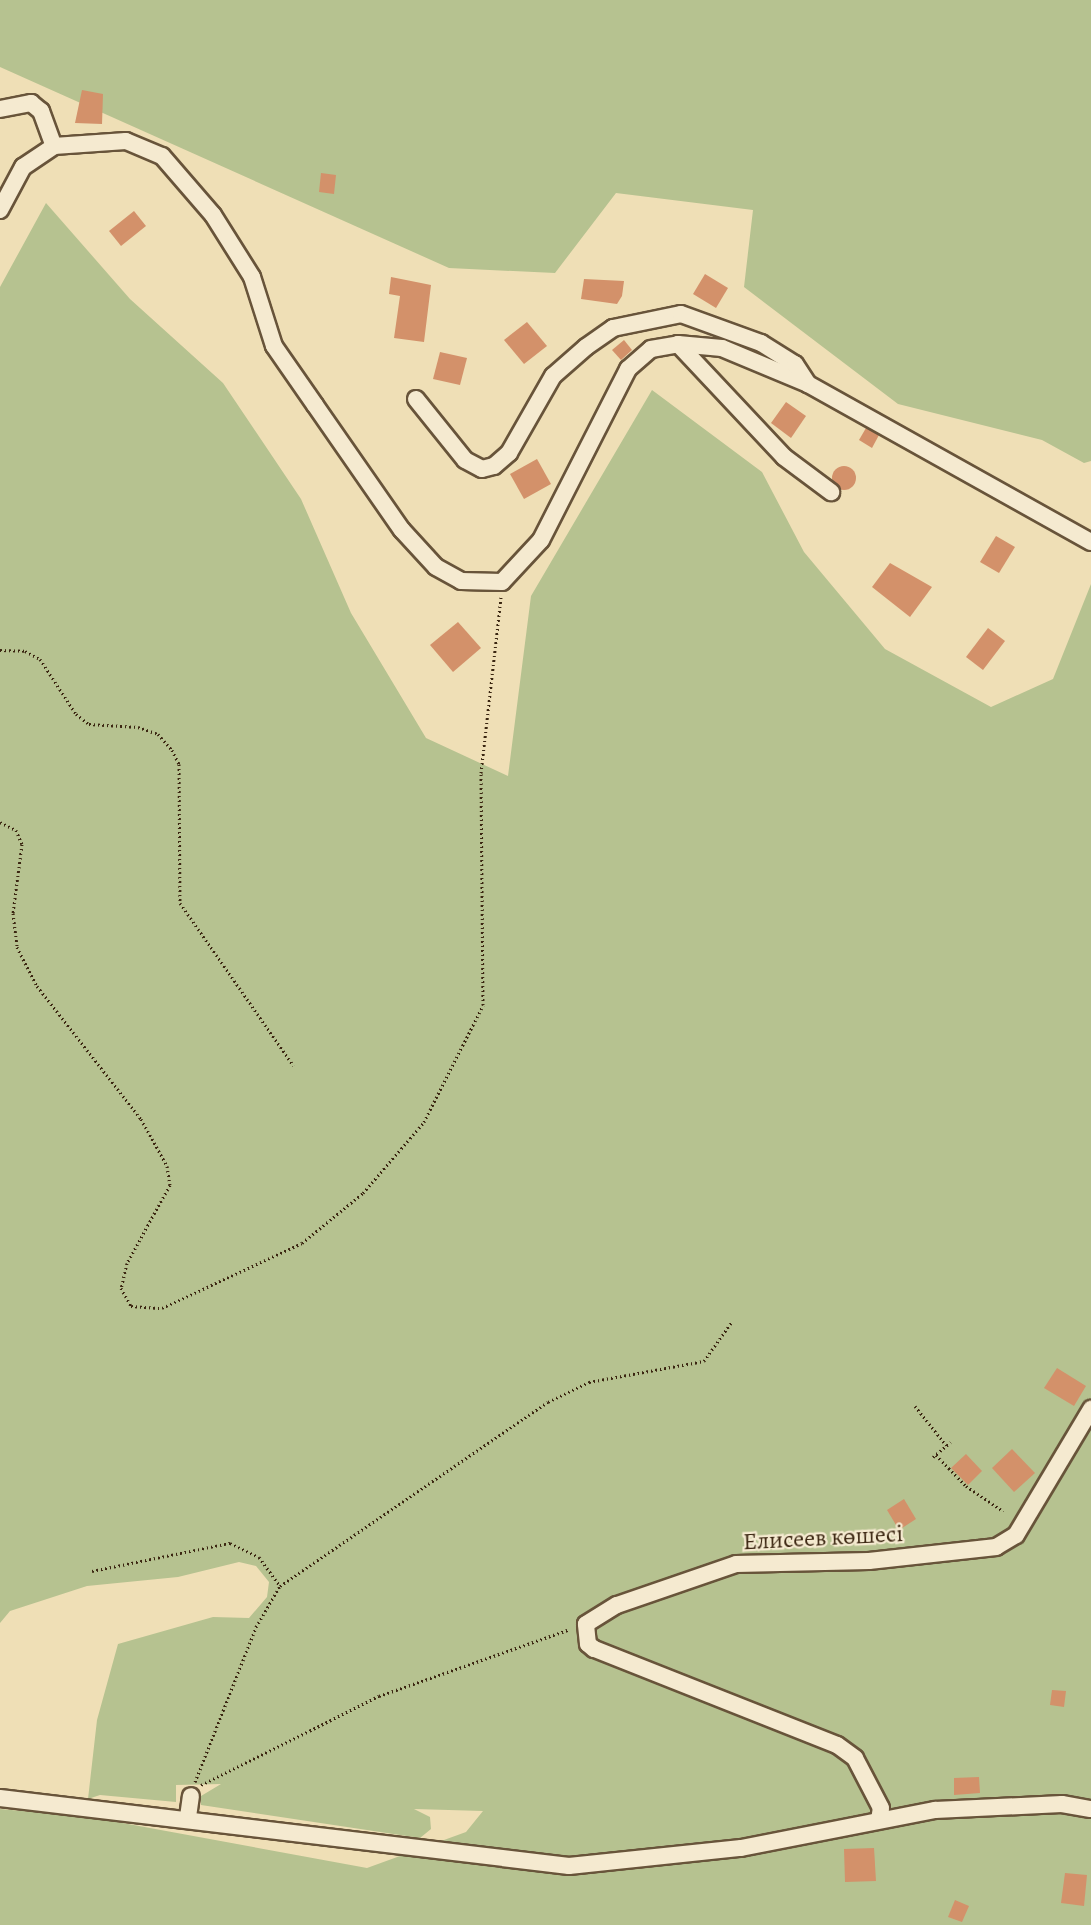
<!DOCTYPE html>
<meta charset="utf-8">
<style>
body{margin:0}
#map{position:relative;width:1091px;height:1925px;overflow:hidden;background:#efdfb6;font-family:Alegreya,serif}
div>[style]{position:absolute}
.green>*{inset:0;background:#b6c290}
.building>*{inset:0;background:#d3916a}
.round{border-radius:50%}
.path>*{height:3px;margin-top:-1.5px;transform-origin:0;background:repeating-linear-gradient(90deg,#3b2611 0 1.5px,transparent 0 4.5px)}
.roads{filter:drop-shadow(2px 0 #68543a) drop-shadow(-2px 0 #68543a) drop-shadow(0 2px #68543a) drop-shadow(0 -2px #68543a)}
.minor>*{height:16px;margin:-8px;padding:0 8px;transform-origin:8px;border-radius:8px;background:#f5ead0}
span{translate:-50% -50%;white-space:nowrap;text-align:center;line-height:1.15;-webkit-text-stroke:4.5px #f5ead0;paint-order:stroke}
.street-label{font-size:24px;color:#3b2611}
</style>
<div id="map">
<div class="green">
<i style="clip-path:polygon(0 0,1091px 0,1091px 461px,1084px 463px,1042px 440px,898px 404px,744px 287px,753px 210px,616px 193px,555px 273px,449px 268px,0 67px)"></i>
<i style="clip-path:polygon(46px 203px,130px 299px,223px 383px,301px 499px,351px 613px,426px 738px,508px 776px,531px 596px,652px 390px,762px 472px,804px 552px,885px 649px,991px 707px,1053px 679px,1091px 584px,1091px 1925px,0 1925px,0 1809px,90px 1817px,367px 1868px,466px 1832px,483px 1811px,414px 1809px,430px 1817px,431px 1829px,420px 1838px,201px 1805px,201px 1796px,221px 1784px,176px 1785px,176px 1802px,100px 1795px,88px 1799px,97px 1720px,118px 1644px,213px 1617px,249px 1618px,267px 1597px,269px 1582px,256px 1566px,239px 1562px,178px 1577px,87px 1586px,10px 1611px,0 1623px,0 287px)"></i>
</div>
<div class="building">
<i style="clip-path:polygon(82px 90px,103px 94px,102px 124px,75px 123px)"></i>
<i style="clip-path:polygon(321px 173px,336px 175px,334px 194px,319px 192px)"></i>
<i style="clip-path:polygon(134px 211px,146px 226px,121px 246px,109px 231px)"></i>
<i style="clip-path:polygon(705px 274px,728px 288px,716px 308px,693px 294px)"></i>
<i style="clip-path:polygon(391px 277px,431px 285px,424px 342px,394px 338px,400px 296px,389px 294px)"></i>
<i style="clip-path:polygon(584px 279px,624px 281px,622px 296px,617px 304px,581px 299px)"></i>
<i style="clip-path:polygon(527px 322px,547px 346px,524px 364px,504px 340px)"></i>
<i style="clip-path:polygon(624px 340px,632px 350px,621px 360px,612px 350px)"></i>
<i style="clip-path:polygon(440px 352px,467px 358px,460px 385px,433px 379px)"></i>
<i style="clip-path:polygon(786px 402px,806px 416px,791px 438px,771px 423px)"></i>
<i style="clip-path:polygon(866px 428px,879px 435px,872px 448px,859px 440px)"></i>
<i style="clip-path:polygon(537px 459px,551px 484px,524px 499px,510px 474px)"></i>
<i class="round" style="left:832px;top:466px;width:24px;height:24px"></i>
<i style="clip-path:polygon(996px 536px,1015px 547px,999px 573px,980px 562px)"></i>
<i style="clip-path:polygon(890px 563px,932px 587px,910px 617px,872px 587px)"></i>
<i style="clip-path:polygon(458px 622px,481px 648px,453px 672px,430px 645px)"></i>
<i style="clip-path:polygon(988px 628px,1005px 641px,983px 670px,966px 657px)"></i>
<i style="clip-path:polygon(1057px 1368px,1086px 1386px,1074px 1406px,1044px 1388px)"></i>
<i style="clip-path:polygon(1012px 1449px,1035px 1473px,1014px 1492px,992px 1468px)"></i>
<i style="clip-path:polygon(966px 1454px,982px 1471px,968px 1485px,951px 1468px)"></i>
<i style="clip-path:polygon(904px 1499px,916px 1519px,899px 1530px,887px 1510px)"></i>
<i style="clip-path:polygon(1052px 1690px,1066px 1691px,1064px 1707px,1050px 1705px)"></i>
<i style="clip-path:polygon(979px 1777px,980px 1793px,954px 1795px,954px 1778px)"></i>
<i style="clip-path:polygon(874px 1848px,876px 1881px,845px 1882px,844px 1849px)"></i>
<i style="clip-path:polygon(1065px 1873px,1087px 1875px,1084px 1906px,1061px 1903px)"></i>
<i style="clip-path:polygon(955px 1900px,969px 1906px,962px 1922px,948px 1917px)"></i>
</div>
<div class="path">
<i style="left:0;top:650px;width:25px;rotate:2deg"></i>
<i style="left:25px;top:651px;width:17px;rotate:28deg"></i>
<i style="left:40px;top:659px;width:66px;rotate:56.8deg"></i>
<i style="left:76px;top:714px;width:16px;rotate:38deg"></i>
<i style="left:89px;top:724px;width:49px;rotate:3.5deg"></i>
<i style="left:138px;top:727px;width:21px;rotate:19deg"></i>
<i style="left:158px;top:734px;width:21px;rotate:49deg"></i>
<i style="left:172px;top:750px;width:16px;rotate:63deg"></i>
<i style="left:179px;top:764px;width:139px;rotate:89.6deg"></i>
<i style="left:180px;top:903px;width:198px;rotate:55.1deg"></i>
<i style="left:0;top:822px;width:18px;rotate:27deg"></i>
<i style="left:16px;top:830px;width:15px;rotate:67deg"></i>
<i style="left:22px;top:844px;width:70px;rotate:97.4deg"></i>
<i style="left:13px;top:913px;width:34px;rotate:83deg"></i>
<i style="left:17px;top:947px;width:44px;rotate:62.9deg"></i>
<i style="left:37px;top:986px;width:169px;rotate:52deg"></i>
<i style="left:141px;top:1119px;width:54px;rotate:61deg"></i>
<i style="left:167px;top:1166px;width:19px;rotate:81deg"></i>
<i style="left:170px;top:1185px;width:89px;rotate:118.9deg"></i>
<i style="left:127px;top:1263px;width:26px;rotate:103deg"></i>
<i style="left:121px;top:1288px;width:21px;rotate:61deg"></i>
<i style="left:131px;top:1306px;width:31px;rotate:4deg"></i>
<i style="left:162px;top:1308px;width:154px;rotate:-24.9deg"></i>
<i style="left:302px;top:1243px;width:79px;rotate:-39.3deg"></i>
<i style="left:363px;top:1193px;width:94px;rotate:-49.3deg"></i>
<i style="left:424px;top:1122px;width:131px;rotate:-63.2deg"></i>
<i style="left:483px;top:1005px;width:232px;rotate:-90.5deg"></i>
<i style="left:481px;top:773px;width:177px;rotate:-83.5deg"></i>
<i style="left:915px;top:1406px;width:50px;rotate:51.5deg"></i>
<i style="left:936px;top:1455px;width:43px;rotate:45.9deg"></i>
<i style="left:966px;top:1486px;width:45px;rotate:34deg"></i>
<i style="left:933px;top:1457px;width:23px;rotate:-40deg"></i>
<i style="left:92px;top:1571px;width:141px;rotate:-11.5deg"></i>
<i style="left:230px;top:1543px;width:32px;rotate:26deg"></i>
<i style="left:259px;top:1557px;width:36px;rotate:54deg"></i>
<i style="left:195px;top:1782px;width:167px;rotate:-68.5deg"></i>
<i style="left:256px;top:1627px;width:48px;rotate:-59.7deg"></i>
<i style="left:280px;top:1586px;width:325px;rotate:-34.5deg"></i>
<i style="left:548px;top:1402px;width:46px;rotate:-26deg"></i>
<i style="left:589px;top:1382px;width:117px;rotate:-10.3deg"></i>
<i style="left:704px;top:1361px;width:47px;rotate:-54.6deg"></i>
<i style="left:201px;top:1785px;width:199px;rotate:-26.6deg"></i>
<i style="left:379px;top:1696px;width:202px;rotate:-19.3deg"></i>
</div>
<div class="roads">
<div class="minor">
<i style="left:0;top:109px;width:32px;rotate:-11deg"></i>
<i style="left:31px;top:103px;width:13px;rotate:39deg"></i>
<i style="left:41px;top:111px;width:37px;rotate:70deg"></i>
<i style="left:0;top:210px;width:49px;rotate:-61.9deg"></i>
<i style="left:23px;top:167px;width:37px;rotate:-34deg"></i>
<i style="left:54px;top:146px;width:72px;rotate:-4deg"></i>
<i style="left:126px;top:141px;width:39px;rotate:23deg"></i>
<i style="left:162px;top:156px;width:78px;rotate:49.2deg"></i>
<i style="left:213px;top:215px;width:73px;rotate:57.8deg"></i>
<i style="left:252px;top:277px;width:72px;rotate:72.3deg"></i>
<i style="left:274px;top:346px;width:72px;rotate:55.2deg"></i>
<i style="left:315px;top:405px;width:152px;rotate:55.2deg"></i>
<i style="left:402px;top:530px;width:50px;rotate:47.4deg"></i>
<i style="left:436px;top:567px;width:29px;rotate:29deg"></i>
<i style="left:461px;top:581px;width:41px;rotate:1.4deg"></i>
<i style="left:502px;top:582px;width:57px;rotate:-47.1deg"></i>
<i style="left:541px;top:540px;width:192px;rotate:-63deg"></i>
<i style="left:628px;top:369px;width:30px;rotate:-41deg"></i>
<i style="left:651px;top:349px;width:27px;rotate:-10deg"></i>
<i style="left:678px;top:344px;width:44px;rotate:5.2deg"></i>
<i style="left:722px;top:348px;width:93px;rotate:22.7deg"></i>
<i style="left:808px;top:384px;width:324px;rotate:29.2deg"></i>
<i style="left:678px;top:344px;width:155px;rotate:46.8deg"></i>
<i style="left:784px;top:457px;width:59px;rotate:36.7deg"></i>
<i style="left:416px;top:399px;width:78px;rotate:51.2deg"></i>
<i style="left:465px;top:460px;width:19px;rotate:28deg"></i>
<i style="left:482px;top:469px;width:12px;rotate:-14deg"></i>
<i style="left:494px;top:466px;width:20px;rotate:-41deg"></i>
<i style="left:509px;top:453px;width:89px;rotate:-60.3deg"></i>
<i style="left:553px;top:376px;width:44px;rotate:-41.3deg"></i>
<i style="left:586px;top:347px;width:33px;rotate:-35deg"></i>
<i style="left:613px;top:328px;width:69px;rotate:-11.6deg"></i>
<i style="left:681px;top:314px;width:85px;rotate:19.9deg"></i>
<i style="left:761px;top:343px;width:40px;rotate:32deg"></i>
<i style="left:795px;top:364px;width:24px;rotate:57deg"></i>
<i style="left:0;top:1798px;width:573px;rotate:6.81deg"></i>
<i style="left:569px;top:1866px;width:173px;rotate:-6deg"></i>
<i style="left:741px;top:1848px;width:198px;rotate:-11.1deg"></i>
<i style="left:935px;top:1810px;width:127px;rotate:-2.7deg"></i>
<i style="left:1062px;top:1804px;width:29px;rotate:10deg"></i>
<i style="left:188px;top:1817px;width:21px;rotate:-82deg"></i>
<i style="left:879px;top:1820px;width:12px;rotate:-81deg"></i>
<i style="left:881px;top:1808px;width:56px;rotate:-117.5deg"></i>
<i style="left:855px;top:1758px;width:22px;rotate:-144deg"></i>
<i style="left:837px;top:1745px;width:261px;rotate:-158.4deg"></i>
<i style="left:594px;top:1649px;width:8px;rotate:-140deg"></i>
<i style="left:588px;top:1644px;width:20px;rotate:-96deg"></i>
<i style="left:586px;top:1624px;width:36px;rotate:-32deg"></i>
<i style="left:617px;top:1605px;width:126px;rotate:-19deg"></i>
<i style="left:736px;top:1564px;width:133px;rotate:-1.3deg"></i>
<i style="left:869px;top:1561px;width:128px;rotate:-6.3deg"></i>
<i style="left:996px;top:1547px;width:23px;rotate:-31deg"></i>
<i style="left:1016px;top:1535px;width:147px;rotate:-59.2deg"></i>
</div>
</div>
<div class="street-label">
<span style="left:823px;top:1538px;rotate:-3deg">Елисеев көшесі</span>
</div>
</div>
